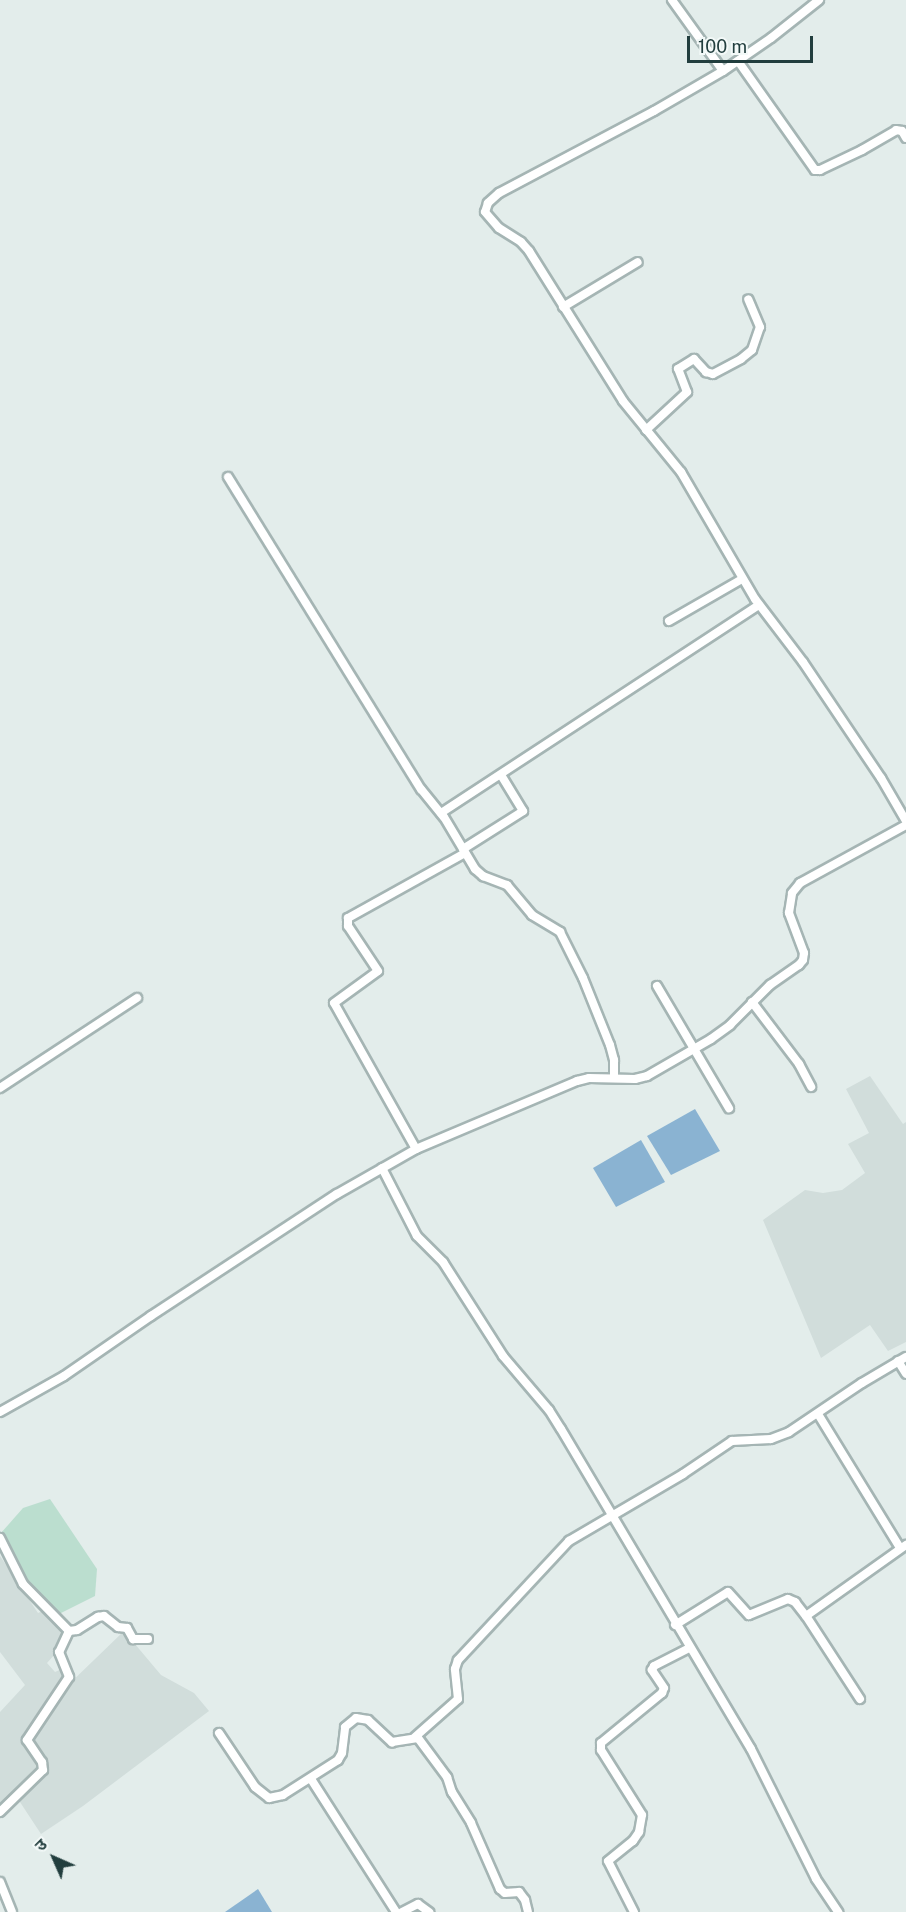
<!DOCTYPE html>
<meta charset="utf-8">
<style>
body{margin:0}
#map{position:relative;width:906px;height:1912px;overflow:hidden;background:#e3edeb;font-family:"Public Sans","Noto Sans Devanagari",sans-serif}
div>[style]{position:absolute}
.built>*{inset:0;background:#d1dddb}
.green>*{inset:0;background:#bbdecf}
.water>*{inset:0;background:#8ab3d2}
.roads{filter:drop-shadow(2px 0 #a5b5b4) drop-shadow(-2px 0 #a5b5b4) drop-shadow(0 2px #a5b5b4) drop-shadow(0 -2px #a5b5b4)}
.minor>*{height:8px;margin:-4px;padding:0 4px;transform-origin:4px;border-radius:4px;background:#fff}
span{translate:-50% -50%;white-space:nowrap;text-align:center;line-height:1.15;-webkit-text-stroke:6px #f3f9f8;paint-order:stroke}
.north{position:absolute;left:24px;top:1828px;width:60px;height:60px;-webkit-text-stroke:4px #f3f9f8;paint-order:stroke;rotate:315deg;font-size:16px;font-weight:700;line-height:24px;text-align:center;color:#223e3e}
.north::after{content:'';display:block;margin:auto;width:21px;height:27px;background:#223e3e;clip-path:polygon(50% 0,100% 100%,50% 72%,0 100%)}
.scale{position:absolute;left:687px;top:36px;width:126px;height:27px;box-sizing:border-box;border:3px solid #223e3e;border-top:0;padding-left:8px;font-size:18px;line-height:21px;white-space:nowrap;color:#223e3e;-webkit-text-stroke:4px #f3f9f8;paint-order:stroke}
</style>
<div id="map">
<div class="built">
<i style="clip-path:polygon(870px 1076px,903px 1124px,906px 1122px,906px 1342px,888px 1351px,870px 1325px,821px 1358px,763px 1220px,805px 1190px,823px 1193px,842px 1190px,865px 1173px,848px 1144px,869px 1133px,846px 1089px)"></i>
<i style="clip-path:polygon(0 1556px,38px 1613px,45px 1610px,64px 1634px,55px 1654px,47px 1663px,55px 1672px,64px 1668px,65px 1673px,64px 1679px,21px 1739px,39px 1763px,39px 1771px,0 1807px,0 1712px,25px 1685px,0 1652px)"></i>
<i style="clip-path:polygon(124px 1631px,161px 1675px,194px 1693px,209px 1711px,83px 1806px,41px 1834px,18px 1799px,48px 1769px,30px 1743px,31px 1737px,65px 1688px)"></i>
</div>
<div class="green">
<i style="clip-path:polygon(50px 1499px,97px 1569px,95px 1596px,59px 1614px,31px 1589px,1px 1533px,23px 1508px)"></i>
</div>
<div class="water">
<i style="clip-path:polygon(695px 1109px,720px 1151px,671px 1175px,647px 1136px)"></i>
<i style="clip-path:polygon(641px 1140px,665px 1182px,616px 1207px,593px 1168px)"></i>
<i style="clip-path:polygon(258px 1889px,272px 1912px,225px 1912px)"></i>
</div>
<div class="roads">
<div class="minor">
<i style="left:672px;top:0;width:87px;rotate:54.3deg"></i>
<i style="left:819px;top:0;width:61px;rotate:141.6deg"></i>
<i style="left:771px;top:38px;width:58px;rotate:145.5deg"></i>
<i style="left:723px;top:71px;width:80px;rotate:149.9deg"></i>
<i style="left:654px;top:111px;width:175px;rotate:152.1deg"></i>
<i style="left:499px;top:193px;width:15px;rotate:138deg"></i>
<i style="left:488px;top:203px;width:9px;rotate:108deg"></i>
<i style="left:485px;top:212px;width:21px;rotate:49deg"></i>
<i style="left:499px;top:228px;width:26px;rotate:32deg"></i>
<i style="left:521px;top:242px;width:12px;rotate:48deg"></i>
<i style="left:529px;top:251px;width:177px;rotate:57.9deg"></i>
<i style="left:623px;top:401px;width:92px;rotate:50.8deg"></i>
<i style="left:681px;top:472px;width:147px;rotate:59.8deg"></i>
<i style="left:755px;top:599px;width:79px;rotate:52.7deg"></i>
<i style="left:803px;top:662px;width:140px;rotate:56.1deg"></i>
<i style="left:881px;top:778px;width:50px;rotate:59.8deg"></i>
<i style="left:738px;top:61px;width:133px;rotate:54.8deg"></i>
<i style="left:815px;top:170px;width:5px"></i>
<i style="left:820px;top:170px;width:47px;rotate:-25.5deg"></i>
<i style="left:862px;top:150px;width:39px;rotate:-30deg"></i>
<i style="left:896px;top:130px;width:6px;rotate:9deg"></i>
<i style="left:902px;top:131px;width:8px;rotate:60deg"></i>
<i style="left:563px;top:307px;width:87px;rotate:-31deg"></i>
<i style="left:646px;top:430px;width:56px;rotate:-42.8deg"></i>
<i style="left:687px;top:392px;width:25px;rotate:-111deg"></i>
<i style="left:678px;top:369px;width:19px;rotate:-32deg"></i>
<i style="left:694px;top:359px;width:18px;rotate:47deg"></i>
<i style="left:706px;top:372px;width:7px;rotate:16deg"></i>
<i style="left:713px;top:374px;width:32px;rotate:-28deg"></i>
<i style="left:741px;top:359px;width:14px;rotate:-39deg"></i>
<i style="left:752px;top:350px;width:24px;rotate:-71deg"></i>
<i style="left:760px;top:327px;width:30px;rotate:-113deg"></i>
<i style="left:228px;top:477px;width:367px;rotate:58.3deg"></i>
<i style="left:421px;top:789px;width:36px;rotate:51deg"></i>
<i style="left:444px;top:817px;width:61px;rotate:59.2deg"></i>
<i style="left:475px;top:869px;width:11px;rotate:41deg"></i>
<i style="left:483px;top:876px;width:26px;rotate:21deg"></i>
<i style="left:507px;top:885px;width:39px;rotate:50deg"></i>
<i style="left:532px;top:915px;width:33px;rotate:31deg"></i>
<i style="left:560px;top:932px;width:51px;rotate:63.4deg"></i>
<i style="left:583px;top:978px;width:72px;rotate:68.1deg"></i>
<i style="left:610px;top:1045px;width:16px;rotate:75deg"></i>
<i style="left:614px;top:1060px;width:18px;rotate:90deg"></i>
<i style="left:669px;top:621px;width:84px;rotate:-29.9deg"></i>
<i style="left:441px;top:813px;width:380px;rotate:-33.2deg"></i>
<i style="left:463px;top:849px;width:71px;rotate:-32.3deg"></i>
<i style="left:523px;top:811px;width:42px;rotate:-121.4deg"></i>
<i style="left:657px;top:986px;width:142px;rotate:59.5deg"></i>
<i style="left:752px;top:1002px;width:78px;rotate:52.8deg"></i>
<i style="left:799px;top:1064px;width:26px;rotate:62deg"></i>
<i style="left:0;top:1088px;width:164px;rotate:-33.3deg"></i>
<i style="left:416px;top:1149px;width:167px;rotate:-119.3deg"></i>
<i style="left:334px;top:1003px;width:54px;rotate:-36deg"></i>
<i style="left:378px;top:971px;width:54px;rotate:-123.7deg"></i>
<i style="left:348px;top:926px;width:8px;rotate:-90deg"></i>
<i style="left:348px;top:918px;width:134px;rotate:-29.1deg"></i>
<i style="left:382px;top:1168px;width:76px;rotate:62.8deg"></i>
<i style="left:417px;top:1236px;width:37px;rotate:45deg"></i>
<i style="left:443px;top:1262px;width:112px;rotate:57.4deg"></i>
<i style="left:503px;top:1356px;width:71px;rotate:49.6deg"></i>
<i style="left:549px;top:1410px;width:22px;rotate:58deg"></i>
<i style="left:561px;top:1429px;width:372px;rotate:59.3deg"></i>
<i style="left:751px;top:1749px;width:145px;rotate:63.4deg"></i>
<i style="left:816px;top:1879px;width:40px;rotate:56deg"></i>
<i style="left:898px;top:1361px;width:15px;rotate:58deg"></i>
<i style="left:0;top:1412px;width:73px;rotate:-29.4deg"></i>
<i style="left:64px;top:1376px;width:106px;rotate:-34.6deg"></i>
<i style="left:151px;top:1316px;width:222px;rotate:-33.3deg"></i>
<i style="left:337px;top:1194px;width:91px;rotate:-29.7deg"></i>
<i style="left:416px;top:1149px;width:175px;rotate:-22.9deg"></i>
<i style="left:577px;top:1081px;width:12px;rotate:-14deg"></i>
<i style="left:589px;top:1078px;width:46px;rotate:1.2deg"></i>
<i style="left:635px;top:1079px;width:12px;rotate:-14deg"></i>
<i style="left:647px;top:1076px;width:74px;rotate:-30deg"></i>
<i style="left:711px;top:1039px;width:24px;rotate:-36deg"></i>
<i style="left:730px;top:1025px;width:57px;rotate:-45deg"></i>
<i style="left:770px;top:985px;width:35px;rotate:-35deg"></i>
<i style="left:799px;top:965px;width:6px;rotate:-51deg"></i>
<i style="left:803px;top:960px;width:7px;rotate:-82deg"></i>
<i style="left:804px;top:953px;width:43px;rotate:-110.6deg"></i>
<i style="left:789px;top:913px;width:20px;rotate:-81deg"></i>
<i style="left:792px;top:893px;width:13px;rotate:-51deg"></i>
<i style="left:800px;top:883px;width:121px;rotate:-28.7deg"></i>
<i style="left:818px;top:1414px;width:157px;rotate:58.5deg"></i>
<i style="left:0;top:1538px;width:51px;rotate:63.4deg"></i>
<i style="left:23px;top:1584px;width:66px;rotate:45.6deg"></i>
<i style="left:69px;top:1631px;width:23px;rotate:115deg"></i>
<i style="left:59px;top:1652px;width:27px;rotate:68deg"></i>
<i style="left:69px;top:1677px;width:76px;rotate:123.7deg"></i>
<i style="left:27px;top:1740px;width:27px;rotate:56deg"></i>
<i style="left:42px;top:1762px;width:8px;rotate:83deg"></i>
<i style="left:43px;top:1770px;width:60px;rotate:135.7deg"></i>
<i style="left:675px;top:1625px;width:62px;rotate:-31.9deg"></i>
<i style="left:728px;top:1592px;width:31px;rotate:48deg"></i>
<i style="left:749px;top:1615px;width:42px;rotate:-22.3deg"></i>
<i style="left:788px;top:1599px;width:8px;rotate:23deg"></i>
<i style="left:795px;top:1602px;width:18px;rotate:52deg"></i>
<i style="left:69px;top:1631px;width:8px;rotate:-7deg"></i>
<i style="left:77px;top:1630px;width:25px;rotate:-32deg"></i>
<i style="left:98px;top:1617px;width:6px;rotate:-9deg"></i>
<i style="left:104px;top:1616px;width:18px;rotate:38deg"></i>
<i style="left:118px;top:1627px;width:9px;rotate:6deg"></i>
<i style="left:127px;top:1628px;width:13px;rotate:61deg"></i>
<i style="left:133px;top:1639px;width:15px"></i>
<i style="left:860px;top:1699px;width:99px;rotate:-123deg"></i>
<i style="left:806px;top:1616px;width:123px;rotate:-35.4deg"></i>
<i style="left:219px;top:1733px;width:65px;rotate:56.3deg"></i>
<i style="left:255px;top:1787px;width:18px;rotate:38deg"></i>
<i style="left:269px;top:1798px;width:14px;rotate:-12deg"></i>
<i style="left:283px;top:1795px;width:65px;rotate:-32.5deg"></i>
<i style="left:338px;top:1760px;width:8px;rotate:-60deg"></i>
<i style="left:342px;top:1753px;width:26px;rotate:-83deg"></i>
<i style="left:345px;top:1727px;width:14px;rotate:-39deg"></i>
<i style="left:356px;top:1718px;width:12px;rotate:9deg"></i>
<i style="left:368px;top:1720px;width:33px;rotate:43deg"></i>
<i style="left:392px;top:1742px;width:26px;rotate:-9deg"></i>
<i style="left:418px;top:1738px;width:49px;rotate:53.4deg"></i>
<i style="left:447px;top:1777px;width:16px;rotate:72deg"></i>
<i style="left:452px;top:1792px;width:36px;rotate:58deg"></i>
<i style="left:471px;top:1823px;width:72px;rotate:66.3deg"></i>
<i style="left:500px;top:1889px;width:6px;rotate:39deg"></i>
<i style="left:505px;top:1893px;width:14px;rotate:-4deg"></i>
<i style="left:519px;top:1892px;width:10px;rotate:53deg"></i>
<i style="left:525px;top:1900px;width:12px;rotate:76deg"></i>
<i style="left:415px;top:1737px;width:57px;rotate:-41.5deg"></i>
<i style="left:458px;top:1699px;width:30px;rotate:-96deg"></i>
<i style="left:455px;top:1669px;width:9px;rotate:-72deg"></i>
<i style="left:458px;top:1660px;width:163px;rotate:-47deg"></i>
<i style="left:569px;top:1541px;width:132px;rotate:-30.4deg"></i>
<i style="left:683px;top:1474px;width:59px;rotate:-34deg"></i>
<i style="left:732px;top:1441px;width:39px;rotate:-3deg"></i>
<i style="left:771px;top:1439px;width:19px;rotate:-21deg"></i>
<i style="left:789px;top:1432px;width:88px;rotate:-33.9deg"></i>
<i style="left:862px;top:1383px;width:51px;rotate:-30.6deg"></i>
<i style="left:311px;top:1779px;width:158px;rotate:57.4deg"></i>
<i style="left:0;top:1882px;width:32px;rotate:68deg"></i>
<i style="left:402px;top:1912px;width:18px;rotate:-27deg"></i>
<i style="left:418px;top:1904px;width:14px;rotate:36deg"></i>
<i style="left:634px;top:1912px;width:57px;rotate:-117deg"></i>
<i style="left:608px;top:1861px;width:32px;rotate:-39deg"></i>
<i style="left:633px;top:1841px;width:11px;rotate:-56deg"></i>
<i style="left:639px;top:1832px;width:17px;rotate:-80deg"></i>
<i style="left:642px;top:1815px;width:77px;rotate:-122.2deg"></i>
<i style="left:601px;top:1750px;width:7px;rotate:-90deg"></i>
<i style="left:601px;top:1743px;width:79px;rotate:-39.3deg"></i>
<i style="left:662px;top:1693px;width:5px;rotate:-68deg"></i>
<i style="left:664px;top:1688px;width:22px;rotate:-124deg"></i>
<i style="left:652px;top:1670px;width:4px;rotate:-63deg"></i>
<i style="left:654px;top:1666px;width:39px;rotate:-27deg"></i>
</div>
</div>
<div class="north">उ</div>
<div class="scale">100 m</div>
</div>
